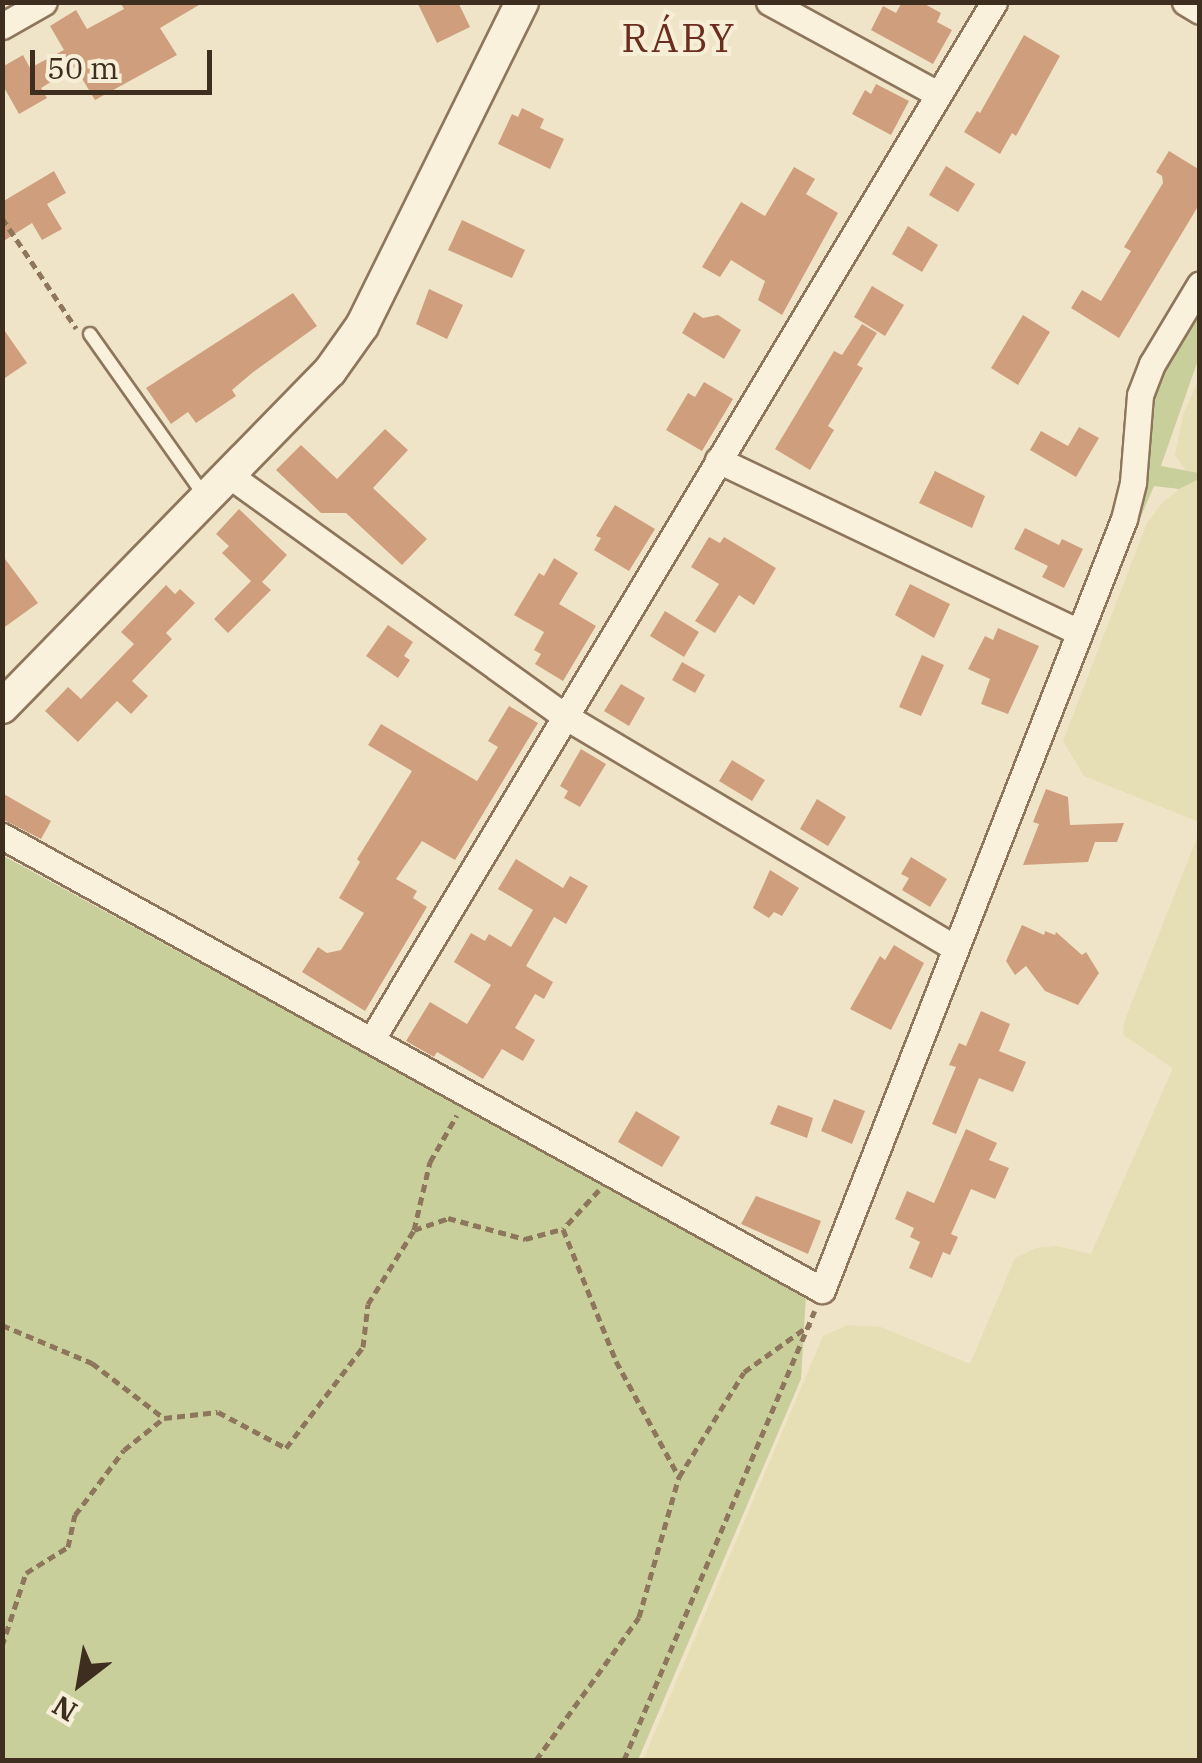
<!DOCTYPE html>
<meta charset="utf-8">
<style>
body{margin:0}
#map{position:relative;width:1202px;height:1763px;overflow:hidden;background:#f0e4c8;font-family:"IBM Plex Serif",serif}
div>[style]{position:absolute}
.farmland>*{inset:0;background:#e6deb5}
.green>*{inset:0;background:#c9cf9b}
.building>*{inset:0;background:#cf9f7d}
.path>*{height:5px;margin-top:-2.5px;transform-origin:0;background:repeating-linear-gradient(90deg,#8d765c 0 8px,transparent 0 13px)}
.roads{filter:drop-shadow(2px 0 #8d765c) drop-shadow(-2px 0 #8d765c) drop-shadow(0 2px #8d765c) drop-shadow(0 -2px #8d765c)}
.service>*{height:12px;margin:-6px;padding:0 6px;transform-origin:6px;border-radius:6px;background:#faf1dc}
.minor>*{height:25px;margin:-12.5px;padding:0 12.5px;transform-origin:12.5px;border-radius:12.5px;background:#faf1dc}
.tertiary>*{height:32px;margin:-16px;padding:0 16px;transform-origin:16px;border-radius:16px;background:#faf1dc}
span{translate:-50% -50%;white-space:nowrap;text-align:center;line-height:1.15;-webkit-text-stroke:8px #f7eed8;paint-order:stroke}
.quarter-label{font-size:40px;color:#6b2e1e;letter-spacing:2.5px}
.frame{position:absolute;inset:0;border:5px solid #3d2e20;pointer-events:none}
.north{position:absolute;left:30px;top:1633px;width:100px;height:100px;-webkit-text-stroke:8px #f7eed8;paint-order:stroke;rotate:211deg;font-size:28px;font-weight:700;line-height:40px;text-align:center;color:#3d2e20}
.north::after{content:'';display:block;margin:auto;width:35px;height:45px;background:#3d2e20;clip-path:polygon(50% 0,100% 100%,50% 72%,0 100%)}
.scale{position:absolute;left:30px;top:50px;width:182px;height:45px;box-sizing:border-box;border:5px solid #3d2e20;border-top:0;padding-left:12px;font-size:30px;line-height:35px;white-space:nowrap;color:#3d2e20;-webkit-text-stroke:8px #f7eed8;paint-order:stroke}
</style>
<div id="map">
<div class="farmland">
<i style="clip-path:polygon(1199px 379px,1199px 473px,1186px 471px,1175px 455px,1183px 415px)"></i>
<i style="clip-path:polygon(1199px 479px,1199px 822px,1084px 776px,1063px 741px,1147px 523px,1162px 503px,1190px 480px)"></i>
<i style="clip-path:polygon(1199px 833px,1199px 1760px,643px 1760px,823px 1336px,848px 1325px,881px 1327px,970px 1364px,1015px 1258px,1036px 1248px,1057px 1246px,1091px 1254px,1173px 1068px,1123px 1035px,1124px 1022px)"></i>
</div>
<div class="green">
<i style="clip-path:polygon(1199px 301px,1199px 357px,1161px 466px,1199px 473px,1199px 479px,1179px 489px,1154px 486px,1133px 535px,1150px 392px)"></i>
<i style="clip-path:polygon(2px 855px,806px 1295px,801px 1379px,638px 1760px,3px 1760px)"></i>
</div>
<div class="building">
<i style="clip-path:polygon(120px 2px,204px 2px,160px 28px,177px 55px,95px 100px,75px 67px,41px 88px,47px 98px,19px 114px,2px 84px,2px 67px,23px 55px,30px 68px,64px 50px,50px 26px,76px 10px,87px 29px,124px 9px)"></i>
<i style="clip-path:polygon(417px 2px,458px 2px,470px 27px,437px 43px)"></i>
<i style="clip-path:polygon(902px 2px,921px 2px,941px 13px,937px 22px,952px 30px,933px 64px,871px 30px,883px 6px,896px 13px)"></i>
<i style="clip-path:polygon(1024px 35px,1060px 56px,1016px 136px,1012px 133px,1000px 154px,964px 132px,977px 111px,980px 113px)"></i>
<i style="clip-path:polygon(876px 84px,909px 101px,891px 135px,852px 114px,865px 90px,871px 94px)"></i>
<i style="clip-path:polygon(522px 108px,544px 119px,540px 128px,564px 139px,550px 169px,498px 144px,512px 114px,518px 117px)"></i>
<i style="clip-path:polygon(1169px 151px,1200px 170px,1200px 203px,1119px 338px,1071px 308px,1082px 290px,1101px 301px,1131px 251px,1124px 247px,1163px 183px,1162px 176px,1156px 172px)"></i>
<i style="clip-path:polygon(946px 166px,975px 184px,958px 212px,929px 195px)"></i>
<i style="clip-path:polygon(794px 167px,815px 179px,806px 194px,838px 213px,782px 315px,758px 300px,765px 281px,731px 260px,720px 277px,702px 267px,741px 202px,765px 216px)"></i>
<i style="clip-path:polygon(54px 171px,66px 193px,47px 204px,62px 229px,42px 240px,32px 223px,2px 242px,2px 202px)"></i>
<i style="clip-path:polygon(462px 220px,525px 250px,512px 278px,448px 250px)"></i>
<i style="clip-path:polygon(908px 226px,938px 245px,922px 272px,892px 254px)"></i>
<i style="clip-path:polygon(872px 286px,904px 305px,885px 336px,854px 317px)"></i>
<i style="clip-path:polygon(429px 289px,463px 305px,447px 339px,416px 324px)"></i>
<i style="clip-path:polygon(293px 293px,317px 326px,252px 373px,232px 390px,236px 396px,196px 423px,188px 412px,171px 424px,146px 388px)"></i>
<i style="clip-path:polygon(694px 312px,703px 318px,718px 315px,741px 330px,724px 359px,682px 333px)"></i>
<i style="clip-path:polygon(1023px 315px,1050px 332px,1018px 385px,991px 368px)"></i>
<i style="clip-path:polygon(862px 324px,877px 333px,857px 365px,863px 368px,828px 426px,834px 430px,810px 470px,775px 449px,834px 351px,842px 355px)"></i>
<i style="clip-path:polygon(2px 327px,27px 363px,2px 380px)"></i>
<i style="clip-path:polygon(704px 382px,733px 399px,702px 451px,666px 430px,688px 393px,695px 397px)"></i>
<i style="clip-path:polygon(1079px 427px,1099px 438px,1076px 477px,1030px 450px,1041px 431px,1068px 446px)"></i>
<i style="clip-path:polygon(385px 429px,408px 450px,373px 488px,427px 539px,402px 565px,346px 513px,321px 513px,276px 470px,301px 445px,337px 479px)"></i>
<i style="clip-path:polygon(935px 471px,985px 496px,972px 528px,919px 503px)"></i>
<i style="clip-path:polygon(615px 505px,655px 529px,629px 571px,594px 550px,601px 538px,596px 536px)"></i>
<i style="clip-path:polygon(239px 509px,287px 555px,262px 582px,271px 590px,228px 633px,214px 619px,251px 581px,222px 553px,229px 546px,216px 534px)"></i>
<i style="clip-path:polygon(1025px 528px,1059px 545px,1062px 539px,1083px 549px,1064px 588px,1042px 577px,1048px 566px,1014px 549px)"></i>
<i style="clip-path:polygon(709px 537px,720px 543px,724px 537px,776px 568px,754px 605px,739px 595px,715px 633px,695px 621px,719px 584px,691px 567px)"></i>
<i style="clip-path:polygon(2px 555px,38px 603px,2px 629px)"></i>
<i style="clip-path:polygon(554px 558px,578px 573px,559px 604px,596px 626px,563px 681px,535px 664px,541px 654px,534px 650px,544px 632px,514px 615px,539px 573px,544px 576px)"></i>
<i style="clip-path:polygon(910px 584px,950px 604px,934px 638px,895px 615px)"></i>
<i style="clip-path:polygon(166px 585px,175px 594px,180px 589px,195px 603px,166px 633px,172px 639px,132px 681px,148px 696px,131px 714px,117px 701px,78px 742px,45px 711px,68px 687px,81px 699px,134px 644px,121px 632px)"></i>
<i style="clip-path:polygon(665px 611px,699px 632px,684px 657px,650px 636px)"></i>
<i style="clip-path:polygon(388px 625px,413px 642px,404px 656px,410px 660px,398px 678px,366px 656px)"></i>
<i style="clip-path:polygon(998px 628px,1039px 646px,1008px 714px,981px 704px,990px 679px,968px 669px,985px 636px,993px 640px)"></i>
<i style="clip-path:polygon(922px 655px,944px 665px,921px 716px,899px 707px)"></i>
<i style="clip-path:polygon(682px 662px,705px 675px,695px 693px,672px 680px)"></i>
<i style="clip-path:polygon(621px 684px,645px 698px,629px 726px,604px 711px)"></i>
<i style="clip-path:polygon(509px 706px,538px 723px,455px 860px,422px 841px,396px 879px,417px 891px,413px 898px,427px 907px,365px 1011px,302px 972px,318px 947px,327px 953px,341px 950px,364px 913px,339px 898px,360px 862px,357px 859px,412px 771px,368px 745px,381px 724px,477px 781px,498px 747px,488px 741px)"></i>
<i style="clip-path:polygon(581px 749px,606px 764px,580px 807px,564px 798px,568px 791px,560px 786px)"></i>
<i style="clip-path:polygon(732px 760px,765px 780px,752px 801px,719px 781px)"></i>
<i style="clip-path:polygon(1046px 789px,1068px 797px,1070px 825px,1124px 823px,1117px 842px,1095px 842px,1088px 862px,1023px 865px,1039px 824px,1033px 822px)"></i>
<i style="clip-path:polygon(2px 793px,51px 821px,41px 839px,2px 819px)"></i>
<i style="clip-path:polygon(817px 799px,846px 817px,828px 846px,800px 829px)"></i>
<i style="clip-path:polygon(911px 857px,947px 879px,930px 907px,902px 890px,909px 878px,901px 874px)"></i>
<i style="clip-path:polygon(516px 859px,563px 888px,570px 876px,588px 886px,566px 924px,554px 917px,526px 966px,553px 982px,544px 999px,535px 994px,515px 1028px,535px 1040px,523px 1061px,502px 1049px,483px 1079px,437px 1052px,434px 1057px,406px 1041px,430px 1002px,467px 1024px,491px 985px,454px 962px,471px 933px,485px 941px,489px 934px,511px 947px,533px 910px,498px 889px)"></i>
<i style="clip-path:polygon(770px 870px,799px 888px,782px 916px,774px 912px,769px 918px,753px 908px)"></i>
<i style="clip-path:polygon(1022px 925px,1044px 935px,1045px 931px,1055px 935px,1056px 932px,1082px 955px,1086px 952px,1099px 973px,1078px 1005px,1045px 991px,1026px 966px,1015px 975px,1006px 961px)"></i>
<i style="clip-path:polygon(894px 945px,924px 963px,891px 1030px,850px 1009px,880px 956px,885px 960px)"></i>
<i style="clip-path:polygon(981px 1011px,1010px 1024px,999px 1051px,1026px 1062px,1013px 1092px,979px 1078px,956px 1134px,932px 1124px,956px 1067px,949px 1065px,959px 1043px,966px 1046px)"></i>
<i style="clip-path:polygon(834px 1099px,865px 1111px,852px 1144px,821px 1131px)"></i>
<i style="clip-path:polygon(778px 1105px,813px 1118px,807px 1138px,770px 1124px)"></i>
<i style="clip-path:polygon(636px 1111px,680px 1137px,662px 1167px,618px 1142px)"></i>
<i style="clip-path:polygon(966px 1129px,997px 1143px,989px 1160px,1009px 1168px,995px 1199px,971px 1189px,951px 1234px,958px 1237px,950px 1255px,943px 1252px,932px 1278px,909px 1268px,920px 1242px,910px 1237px,914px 1228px,895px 1219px,907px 1191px,934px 1203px)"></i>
<i style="clip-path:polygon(756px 1196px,821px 1221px,808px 1254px,741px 1224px)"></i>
</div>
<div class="path">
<i style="left:2px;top:218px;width:133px;rotate:56.1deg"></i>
<i style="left:599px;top:1190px;width:53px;rotate:132.7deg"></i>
<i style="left:563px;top:1229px;width:142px;rotate:68.1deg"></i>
<i style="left:616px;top:1361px;width:132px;rotate:61.5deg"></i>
<i style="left:414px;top:1230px;width:36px;rotate:-19deg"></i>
<i style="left:448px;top:1218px;width:80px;rotate:15.3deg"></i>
<i style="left:525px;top:1239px;width:39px;rotate:-15deg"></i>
<i style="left:2px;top:1325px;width:98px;rotate:22.9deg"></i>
<i style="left:92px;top:1363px;width:91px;rotate:37.4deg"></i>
<i style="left:2px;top:1646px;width:77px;rotate:-71.8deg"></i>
<i style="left:26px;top:1573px;width:49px;rotate:-31.8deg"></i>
<i style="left:68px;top:1547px;width:33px;rotate:-78deg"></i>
<i style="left:75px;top:1515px;width:81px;rotate:-53deg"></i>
<i style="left:124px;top:1450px;width:51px;rotate:-38.7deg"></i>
<i style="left:164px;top:1418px;width:54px;rotate:-6.3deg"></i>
<i style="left:218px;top:1412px;width:77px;rotate:27.9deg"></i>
<i style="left:286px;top:1448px;width:127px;rotate:-52.7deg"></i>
<i style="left:363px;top:1347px;width:43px;rotate:-83.4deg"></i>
<i style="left:368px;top:1304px;width:87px;rotate:-58.1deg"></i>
<i style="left:414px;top:1230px;width:70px;rotate:-76.8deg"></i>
<i style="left:430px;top:1162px;width:54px;rotate:-60.1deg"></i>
<i style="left:536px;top:1760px;width:176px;rotate:-54.2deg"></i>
<i style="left:639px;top:1617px;width:146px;rotate:-74.1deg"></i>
<i style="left:679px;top:1477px;width:123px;rotate:-58.2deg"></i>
<i style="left:744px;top:1372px;width:82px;rotate:-35.6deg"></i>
<i style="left:624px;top:1760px;width:488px;rotate:-67deg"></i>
</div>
<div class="roads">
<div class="service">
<i style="left:90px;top:334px;width:197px;rotate:54.7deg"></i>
</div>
<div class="minor">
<i style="left:769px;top:2px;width:192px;rotate:28.6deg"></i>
<i style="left:1185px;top:2px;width:17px;rotate:31deg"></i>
<i style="left:2px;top:26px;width:48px;rotate:-29.7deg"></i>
<i style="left:718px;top:460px;width:400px;rotate:25.5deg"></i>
<i style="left:229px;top:475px;width:415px;rotate:35.7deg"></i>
<i style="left:566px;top:717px;width:450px;rotate:30.7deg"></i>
<i style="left:2px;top:836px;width:937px;rotate:28.97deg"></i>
<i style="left:822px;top:1290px;width:828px;rotate:-68.61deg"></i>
<i style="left:1124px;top:519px;width:38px;rotate:-76deg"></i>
<i style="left:1133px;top:482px;width:87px;rotate:-85.4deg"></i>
<i style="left:1140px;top:395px;width:33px;rotate:-69deg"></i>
<i style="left:1152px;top:364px;width:93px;rotate:-59deg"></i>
<i style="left:372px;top:1039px;width:1209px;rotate:-59.04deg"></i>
</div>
<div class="tertiary">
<i style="left:2px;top:707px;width:470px;rotate:-45.7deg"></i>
<i style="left:330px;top:371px;width:55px;rotate:-54.6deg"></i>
<i style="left:362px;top:326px;width:361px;rotate:-63.7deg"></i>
</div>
</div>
<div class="quarter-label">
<span style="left:679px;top:37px">RÁBY</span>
</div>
<div class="frame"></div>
<div class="north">N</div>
<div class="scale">50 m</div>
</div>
